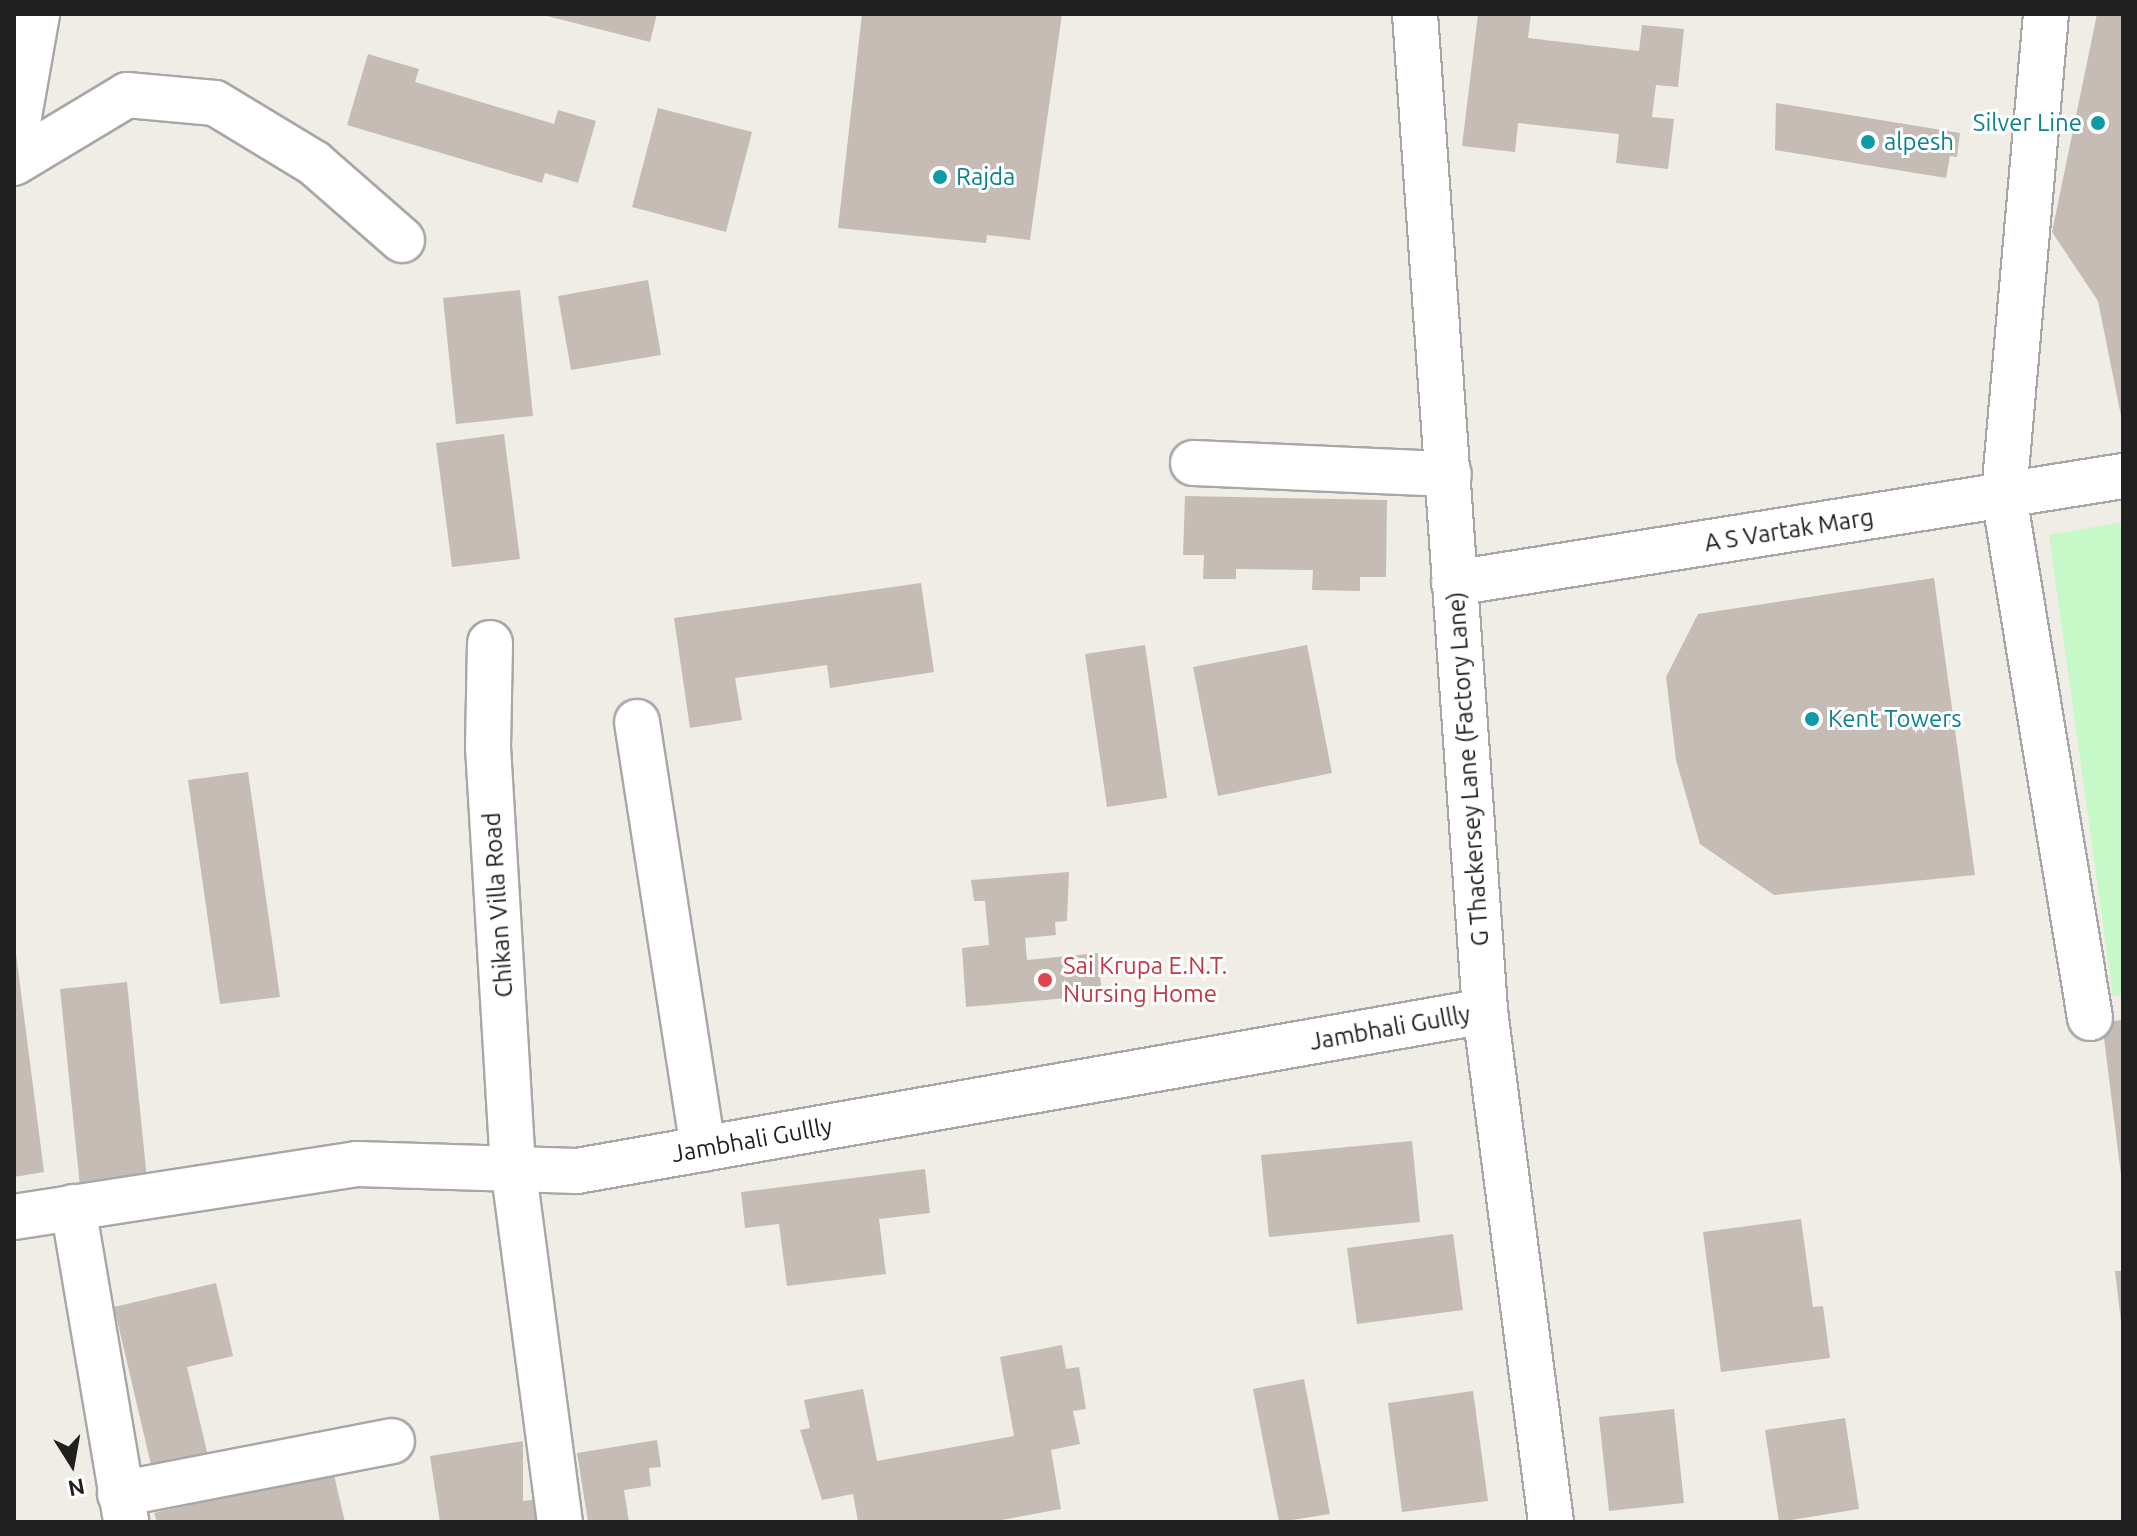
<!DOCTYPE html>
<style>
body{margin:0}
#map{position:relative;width:2137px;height:1536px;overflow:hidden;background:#f0ede7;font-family:Ubuntu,sans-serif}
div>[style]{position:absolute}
.park>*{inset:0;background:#c6f8c8}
.building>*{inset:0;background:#c5bcb6}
.roads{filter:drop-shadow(2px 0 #a7a7a7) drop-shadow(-2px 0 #a7a7a7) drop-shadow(0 2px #a7a7a7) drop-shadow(0 -2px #a7a7a7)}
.street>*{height:44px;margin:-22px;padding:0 22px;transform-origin:22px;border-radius:22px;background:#fff}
.dots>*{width:22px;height:22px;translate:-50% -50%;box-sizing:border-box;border:4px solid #fff;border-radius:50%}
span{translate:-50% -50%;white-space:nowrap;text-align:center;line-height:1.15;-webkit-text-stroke:6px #fff;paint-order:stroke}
.culture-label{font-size:24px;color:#0d838f}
.right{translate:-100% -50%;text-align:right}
.left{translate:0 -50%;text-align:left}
.street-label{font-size:24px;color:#202020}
.health-label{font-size:24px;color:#be3a42}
.frame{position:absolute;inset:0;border:16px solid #202020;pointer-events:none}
.north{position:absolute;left:32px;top:1424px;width:80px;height:80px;-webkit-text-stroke:6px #fff;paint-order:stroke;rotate:169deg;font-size:22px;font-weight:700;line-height:32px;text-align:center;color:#202020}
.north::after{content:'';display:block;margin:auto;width:28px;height:36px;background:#202020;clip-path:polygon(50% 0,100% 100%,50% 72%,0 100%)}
</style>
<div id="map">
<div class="park">
<i style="clip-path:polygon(2123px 522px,2123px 995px,2113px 996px,2049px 535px)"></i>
</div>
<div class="building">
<i style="clip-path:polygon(539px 14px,657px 14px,650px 42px)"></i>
<i style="clip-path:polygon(862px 14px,1062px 14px,1030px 240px,987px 235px,986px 243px,838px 228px)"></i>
<i style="clip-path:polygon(1478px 14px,1531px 14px,1528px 38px,1639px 51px,1642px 25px,1684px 29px,1678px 87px,1656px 85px,1652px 117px,1674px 119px,1668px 169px,1616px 163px,1619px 134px,1518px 123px,1515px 152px,1462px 146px)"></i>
<i style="clip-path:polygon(2097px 14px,2123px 15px,2122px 421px,2098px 301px,2052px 232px)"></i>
<i style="clip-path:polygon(368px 54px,419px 69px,415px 82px,554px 124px,558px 110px,596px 121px,578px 183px,545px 173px,542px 183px,347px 125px)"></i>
<i style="clip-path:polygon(1776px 103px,1960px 133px,1957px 157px,1950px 156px,1946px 178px,1775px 150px)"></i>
<i style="clip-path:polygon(658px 108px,752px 132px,726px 232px,632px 207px)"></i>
<i style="clip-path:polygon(648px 280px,661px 355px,571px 370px,558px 296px)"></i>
<i style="clip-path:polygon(520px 290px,533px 416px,456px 424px,443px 298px)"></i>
<i style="clip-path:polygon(504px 434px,520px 559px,452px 567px,436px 443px)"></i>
<i style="clip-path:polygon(1185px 496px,1387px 500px,1386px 577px,1360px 577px,1360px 591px,1312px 590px,1313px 570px,1236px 569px,1236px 579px,1203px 579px,1204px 555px,1183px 555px)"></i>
<i style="clip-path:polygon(1934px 578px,1975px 875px,1774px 895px,1700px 844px,1676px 760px,1666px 677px,1698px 614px)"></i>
<i style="clip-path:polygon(921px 583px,934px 672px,830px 688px,827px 665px,735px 678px,742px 720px,690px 728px,674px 618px)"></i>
<i style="clip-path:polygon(1145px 645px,1167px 798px,1107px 807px,1085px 654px)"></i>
<i style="clip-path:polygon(1307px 645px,1332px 773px,1218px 796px,1193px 667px)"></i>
<i style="clip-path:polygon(248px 772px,280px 997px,220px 1004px,188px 780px)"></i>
<i style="clip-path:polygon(1069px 872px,1067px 921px,1055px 922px,1056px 935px,1025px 938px,1027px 960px,1098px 953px,1102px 995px,966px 1007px,962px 948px,989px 945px,985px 901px,974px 901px,971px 880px)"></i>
<i style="clip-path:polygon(14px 938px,44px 1172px,14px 1177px)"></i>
<i style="clip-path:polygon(127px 982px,148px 1189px,81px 1196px,60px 989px)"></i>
<i style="clip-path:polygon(2123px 1020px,2123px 1175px,2121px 1175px,2102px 1022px)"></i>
<i style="clip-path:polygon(1412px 1141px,1420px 1222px,1269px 1237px,1261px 1155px)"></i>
<i style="clip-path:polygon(925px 1169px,930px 1213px,879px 1219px,886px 1274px,787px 1286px,779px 1224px,745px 1228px,741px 1192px)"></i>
<i style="clip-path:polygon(1801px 1219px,1813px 1307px,1823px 1306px,1830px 1358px,1721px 1372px,1703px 1232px)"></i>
<i style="clip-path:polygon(1453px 1234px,1463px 1310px,1357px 1324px,1347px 1248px)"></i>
<i style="clip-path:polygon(2115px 1271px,2123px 1271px,2123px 1321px,2121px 1322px)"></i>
<i style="clip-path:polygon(216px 1283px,233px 1356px,187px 1367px,208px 1456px,152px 1469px,114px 1307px)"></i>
<i style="clip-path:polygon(1062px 1345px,1066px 1369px,1079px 1367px,1086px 1409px,1073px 1411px,1080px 1444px,1051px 1450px,1061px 1509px,991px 1522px,858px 1522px,853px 1494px,822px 1500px,800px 1430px,810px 1428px,804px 1400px,863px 1389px,877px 1461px,1014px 1436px,1000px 1357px)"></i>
<i style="clip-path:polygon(1304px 1379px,1330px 1514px,1279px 1522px,1253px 1389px)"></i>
<i style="clip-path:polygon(1473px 1391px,1488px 1501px,1402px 1512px,1388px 1403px)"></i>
<i style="clip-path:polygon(1674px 1409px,1684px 1503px,1609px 1511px,1599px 1417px)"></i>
<i style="clip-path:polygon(1845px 1418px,1859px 1509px,1779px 1522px,1765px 1430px)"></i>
<i style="clip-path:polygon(657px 1440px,661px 1467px,649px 1468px,651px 1486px,624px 1490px,629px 1522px,588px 1522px,577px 1453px)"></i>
<i style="clip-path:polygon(523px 1441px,523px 1501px,541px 1499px,544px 1522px,440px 1522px,430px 1456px)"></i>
<i style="clip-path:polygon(333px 1471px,345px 1522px,157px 1522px,154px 1513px)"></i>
</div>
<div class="roads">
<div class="street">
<i style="left:1415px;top:14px;width:999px;rotate:85.98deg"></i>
<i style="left:1485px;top:1011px;width:515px;rotate:82.64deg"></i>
<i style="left:2046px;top:14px;width:484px;rotate:95deg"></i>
<i style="left:2004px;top:496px;width:529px;rotate:80.64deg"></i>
<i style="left:14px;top:145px;width:133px;rotate:-80deg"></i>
<i style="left:14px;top:163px;width:132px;rotate:-31deg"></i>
<i style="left:127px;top:95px;width:88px;rotate:5.2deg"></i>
<i style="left:215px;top:103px;width:116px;rotate:31.2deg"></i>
<i style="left:314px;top:163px;width:117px;rotate:41.2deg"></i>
<i style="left:1193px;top:463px;width:256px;rotate:2.5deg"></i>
<i style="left:1454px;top:583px;width:678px;rotate:-9.09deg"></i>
<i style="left:490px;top:643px;width:104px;rotate:91.1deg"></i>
<i style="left:488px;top:747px;width:420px;rotate:86.6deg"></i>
<i style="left:513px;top:1166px;width:359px;rotate:82.5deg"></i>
<i style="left:637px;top:722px;width:432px;rotate:81.2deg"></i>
<i style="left:73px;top:1207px;width:319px;rotate:80.4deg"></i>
<i style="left:14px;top:1217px;width:347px;rotate:-8.8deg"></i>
<i style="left:357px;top:1164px;width:220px;rotate:1.8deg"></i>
<i style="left:577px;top:1171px;width:922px;rotate:-9.99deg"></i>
<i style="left:120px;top:1494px;width:277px;rotate:-11deg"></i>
</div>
</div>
<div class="dots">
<i style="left:2098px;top:123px;background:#0f9aa8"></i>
<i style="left:1868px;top:142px;background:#0f9aa8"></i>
<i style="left:940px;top:177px;background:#0f9aa8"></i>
<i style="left:1812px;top:719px;background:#0f9aa8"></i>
<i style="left:1045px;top:980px;background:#e0444e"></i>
</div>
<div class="culture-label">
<span class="right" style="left:2082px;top:123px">Silver Line</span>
<span class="left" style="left:1884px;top:142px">alpesh</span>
<span class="left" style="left:956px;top:177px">Rajda</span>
<span class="left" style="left:1828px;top:719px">Kent Towers</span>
</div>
<div class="street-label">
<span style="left:1789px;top:530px;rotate:-9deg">A S Vartak Marg</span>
<span style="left:1468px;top:769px;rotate:-94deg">G Thackersey Lane (Factory Lane)</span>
<span style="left:498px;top:905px;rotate:-94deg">Chikan Villa Road</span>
<span style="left:1390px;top:1028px;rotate:-10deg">Jambhali Gullly</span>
<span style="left:752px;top:1140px;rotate:-10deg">Jambhali Gullly</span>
</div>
<div class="health-label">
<span class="left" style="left:1063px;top:980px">Sai Krupa E.N.T.<br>Nursing Home</span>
</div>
<div class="frame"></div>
<div class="north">N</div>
</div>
